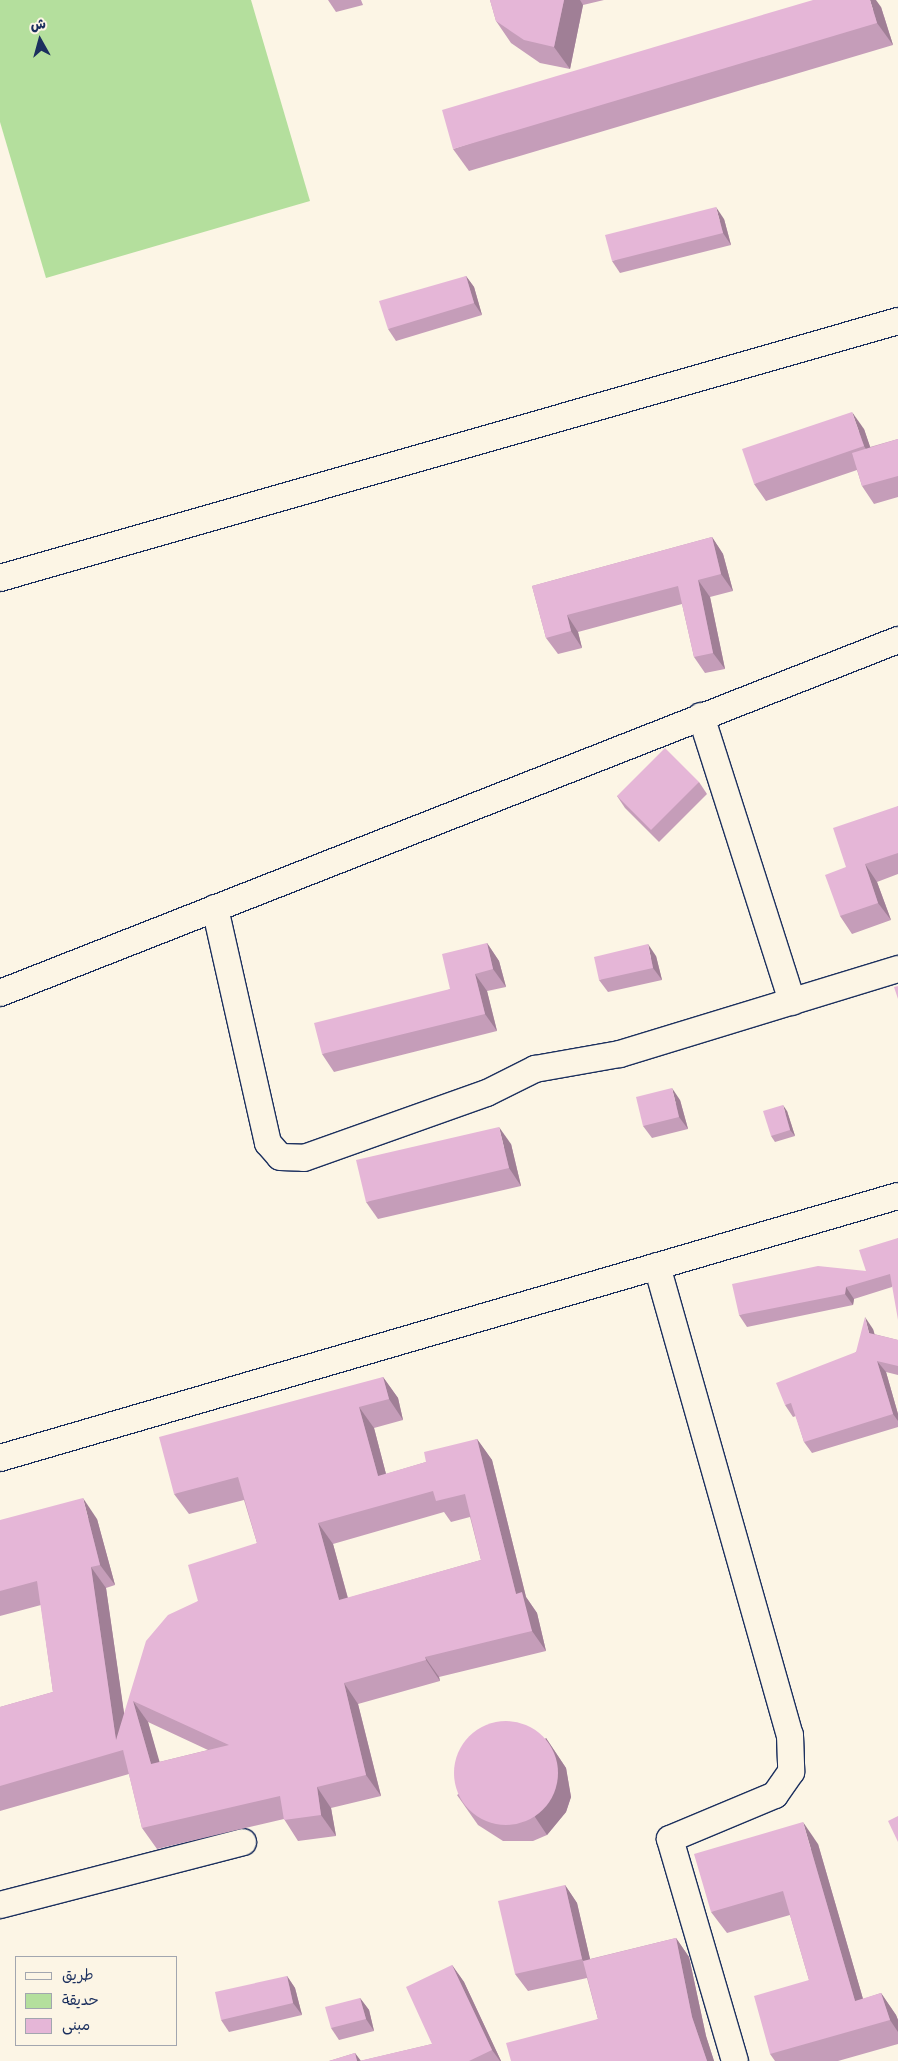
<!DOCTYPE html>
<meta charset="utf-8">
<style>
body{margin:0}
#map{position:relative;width:898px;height:2061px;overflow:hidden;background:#fcf5e5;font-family:Caveat,"Playpen Sans Arabic",sans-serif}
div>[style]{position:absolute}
.green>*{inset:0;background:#b4df9d}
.roads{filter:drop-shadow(1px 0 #1b2f5e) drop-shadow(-1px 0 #1b2f5e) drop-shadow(0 1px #1b2f5e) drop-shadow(0 -1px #1b2f5e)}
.street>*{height:26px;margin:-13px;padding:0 13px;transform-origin:13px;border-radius:13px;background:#fcf5e5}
.wall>*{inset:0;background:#c59db9}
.shaded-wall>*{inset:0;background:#a07f96}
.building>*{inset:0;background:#e5b6d7}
.round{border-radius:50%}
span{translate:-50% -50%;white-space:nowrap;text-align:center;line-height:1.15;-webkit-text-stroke:5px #fcf5e5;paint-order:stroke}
.legend{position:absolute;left:15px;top:1956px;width:162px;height:90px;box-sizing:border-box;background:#fcf5e5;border:1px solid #a2a6af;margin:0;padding:6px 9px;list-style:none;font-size:15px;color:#1b2f5e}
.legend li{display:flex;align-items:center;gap:10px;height:25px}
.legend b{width:25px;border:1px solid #a2a6af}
.north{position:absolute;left:15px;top:15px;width:50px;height:50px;-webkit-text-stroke:4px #fcf5e5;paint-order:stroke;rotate:353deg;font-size:14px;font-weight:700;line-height:20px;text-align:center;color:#1b2f5e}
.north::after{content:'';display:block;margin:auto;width:18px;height:22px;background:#1b2f5e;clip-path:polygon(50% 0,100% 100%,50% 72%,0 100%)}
</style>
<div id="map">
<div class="green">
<i style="clip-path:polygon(0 0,251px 0,310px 201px,46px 278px,0 122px)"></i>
</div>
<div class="roads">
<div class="street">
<i style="left:0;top:578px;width:934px;rotate:-15.97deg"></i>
<i style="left:701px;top:716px;width:300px;rotate:72.3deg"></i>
<i style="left:215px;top:908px;width:241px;rotate:77.3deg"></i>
<i style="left:268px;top:1143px;width:18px;rotate:49deg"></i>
<i style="left:280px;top:1157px;width:24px;rotate:2deg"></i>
<i style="left:304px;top:1158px;width:194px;rotate:-19.6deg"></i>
<i style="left:487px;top:1093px;width:54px;rotate:-26.6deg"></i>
<i style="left:535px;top:1069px;width:86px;rotate:-10deg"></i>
<i style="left:620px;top:1054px;width:291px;rotate:-17deg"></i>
<i style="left:0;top:993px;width:965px;rotate:-21.46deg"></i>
<i style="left:657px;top:1266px;width:487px;rotate:74.2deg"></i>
<i style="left:790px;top:1735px;width:37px;rotate:88deg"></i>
<i style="left:791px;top:1772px;width:28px;rotate:125deg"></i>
<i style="left:775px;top:1795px;width:114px;rotate:157.3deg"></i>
<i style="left:670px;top:1839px;width:231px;rotate:73.7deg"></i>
<i style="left:0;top:1458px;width:935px;rotate:-16.27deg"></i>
<i style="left:0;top:1905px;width:251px;rotate:-14.5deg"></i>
</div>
</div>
<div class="wall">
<i style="clip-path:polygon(328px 0,361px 0,363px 5px,336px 12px)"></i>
<i style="clip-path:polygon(490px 0,604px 0,583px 5px,570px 69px,540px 63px,511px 43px,496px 21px)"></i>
<i style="clip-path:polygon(881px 7px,893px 45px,469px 171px,453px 149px)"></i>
<i style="clip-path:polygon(724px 219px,731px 245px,620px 273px,612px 261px)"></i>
<i style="clip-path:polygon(466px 276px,474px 287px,482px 315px,396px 341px,388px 329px)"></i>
<i style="clip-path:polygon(864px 429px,870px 447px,898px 439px,898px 497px,874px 504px,862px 486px,857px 470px,766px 501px,754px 484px)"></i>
<i style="clip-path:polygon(712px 537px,723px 554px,733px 591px,710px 597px,725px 669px,705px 673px,694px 657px,682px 604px,578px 632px,582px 648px,558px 654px,546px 638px,532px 586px)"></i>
<i style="clip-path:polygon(699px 782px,707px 794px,659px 842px,625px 808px,617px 796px)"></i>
<i style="clip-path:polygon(898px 806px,898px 874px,877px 882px,891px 920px,852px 934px,840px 916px,846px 867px)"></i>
<i style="clip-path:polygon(487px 943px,499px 961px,506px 987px,487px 991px,497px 1031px,334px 1072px,322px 1054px,450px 989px)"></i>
<i style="clip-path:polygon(656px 956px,662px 980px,608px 992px,599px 980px)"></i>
<i style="clip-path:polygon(680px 1100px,688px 1129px,652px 1138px,643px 1126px)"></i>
<i style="clip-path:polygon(787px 1111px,795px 1136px,775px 1142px,771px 1136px)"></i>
<i style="clip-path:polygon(511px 1144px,521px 1186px,378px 1219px,366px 1202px)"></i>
<i style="clip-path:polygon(898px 1238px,892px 1287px,854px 1299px,853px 1305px,747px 1327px,739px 1315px,866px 1271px)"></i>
<i style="clip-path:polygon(873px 1329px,874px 1334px,898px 1340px,898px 1375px,886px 1372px,898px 1414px,898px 1427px,812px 1453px,804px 1442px,796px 1416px,793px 1417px,785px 1405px,856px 1352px)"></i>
<i style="clip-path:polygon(evenodd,383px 1377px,398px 1398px,403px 1420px,374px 1428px,386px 1474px,426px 1462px,477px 1439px,492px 1460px,526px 1597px,537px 1613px,546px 1651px,439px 1677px,440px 1681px,358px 1704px,381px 1796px,331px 1808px,336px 1836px,298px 1841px,284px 1819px,157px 1849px,142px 1828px,129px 1774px,0 1811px,0 1707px,53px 1692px,41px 1605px,0 1616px,0 1520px,97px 1519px,115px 1585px,106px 1588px,124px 1714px,198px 1601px,257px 1543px,244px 1500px,189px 1514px,174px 1494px,383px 1377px,444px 1512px,451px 1522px,470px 1517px,481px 1560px,348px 1598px,333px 1544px,444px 1512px,383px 1377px,148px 1722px,208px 1750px,159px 1762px,148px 1722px)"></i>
<i style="clip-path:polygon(546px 1738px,566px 1768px,571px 1797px,566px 1812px,547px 1835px,533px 1841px,503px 1841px,478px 1825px,457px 1795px)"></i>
<i style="clip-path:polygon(818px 1844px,863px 1999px,881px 1993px,896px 2015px,898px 2020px,898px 2044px,838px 2061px,775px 2061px,770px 2054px,809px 1980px,790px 1915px,727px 1933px,711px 1912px)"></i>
<i style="clip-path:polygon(565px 1885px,577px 1903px,590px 1959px,676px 1938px,689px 1957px,706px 2036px,714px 2061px,511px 2061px,598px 2019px,587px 1978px,528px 1991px,515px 1974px)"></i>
<i style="clip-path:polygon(452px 1965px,464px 1982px,501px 2061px,329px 2061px,355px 2053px,360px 2061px,432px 2044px)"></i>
<i style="clip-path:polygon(287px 1976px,295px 1988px,302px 2015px,229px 2032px,221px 2020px)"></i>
<i style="clip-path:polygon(360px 1998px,369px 2010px,374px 2031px,339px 2040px,331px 2028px)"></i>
</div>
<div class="shaded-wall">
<i style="clip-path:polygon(564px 0,580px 0,583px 5px,570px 69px,554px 47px)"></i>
<i style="clip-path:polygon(870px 0,876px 0,881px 7px,893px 45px,877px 23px)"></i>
<i style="clip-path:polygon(716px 207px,724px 219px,731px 245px,723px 233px)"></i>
<i style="clip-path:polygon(466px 276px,474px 287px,482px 315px,474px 303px)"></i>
<i style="clip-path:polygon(852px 412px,864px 429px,876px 464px,864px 446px)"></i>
<i style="clip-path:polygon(712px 537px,723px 554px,733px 591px,721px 574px)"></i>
<i style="clip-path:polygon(698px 580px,710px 597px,725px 669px,713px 653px)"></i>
<i style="clip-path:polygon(567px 615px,578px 632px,582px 648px,571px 631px)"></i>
<i style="clip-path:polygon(865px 864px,877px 882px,891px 920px,878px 903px)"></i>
<i style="clip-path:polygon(487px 943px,499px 961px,506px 987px,493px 969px)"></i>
<i style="clip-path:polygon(648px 944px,656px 956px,662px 980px,653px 968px)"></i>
<i style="clip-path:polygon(475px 974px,487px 991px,497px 1031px,485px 1014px)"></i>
<i style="clip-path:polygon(672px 1088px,680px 1100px,688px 1129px,679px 1117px)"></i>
<i style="clip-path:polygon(783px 1105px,787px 1111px,795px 1136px,790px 1130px)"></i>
<i style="clip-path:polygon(499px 1127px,511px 1144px,521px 1186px,509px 1168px)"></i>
<i style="clip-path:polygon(846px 1287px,854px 1299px,853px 1305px,845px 1294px)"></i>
<i style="clip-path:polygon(865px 1317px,873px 1329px,878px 1345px,869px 1333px)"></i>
<i style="clip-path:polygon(877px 1361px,886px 1372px,898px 1414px,898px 1421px,893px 1414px)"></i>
<i style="clip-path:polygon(383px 1377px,398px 1398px,403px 1420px,389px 1399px)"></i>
<i style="clip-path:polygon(359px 1407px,374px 1428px,392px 1497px,378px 1476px)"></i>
<i style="clip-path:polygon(477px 1439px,492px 1460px,526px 1597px,537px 1613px,546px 1651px,532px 1631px,516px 1594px)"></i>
<i style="clip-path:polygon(83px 1498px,97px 1519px,115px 1585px,100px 1565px)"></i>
<i style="clip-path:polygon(318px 1523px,333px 1544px,354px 1621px,339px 1600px)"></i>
<i style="clip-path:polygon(91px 1567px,106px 1588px,131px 1761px,116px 1740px)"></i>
<i style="clip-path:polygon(425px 1657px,439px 1677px,440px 1681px,426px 1660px)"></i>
<i style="clip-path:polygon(344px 1683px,358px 1704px,381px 1796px,366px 1775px)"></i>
<i style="clip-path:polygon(133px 1701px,148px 1722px,166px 1784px,151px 1764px)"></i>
<i style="clip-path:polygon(546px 1738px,566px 1768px,571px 1797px,566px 1812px,547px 1835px,535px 1817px)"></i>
<i style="clip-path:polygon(317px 1787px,331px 1808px,336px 1836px,321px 1815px)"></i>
<i style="clip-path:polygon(803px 1822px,818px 1844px,870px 2023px,855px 2001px)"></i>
<i style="clip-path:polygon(565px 1885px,577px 1903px,594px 1976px,582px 1959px)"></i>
<i style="clip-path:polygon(676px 1938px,689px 1957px,706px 2036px,714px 2061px,707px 2061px,692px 2017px)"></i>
<i style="clip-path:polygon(452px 1965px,464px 1982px,501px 2061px,500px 2061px,492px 2050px)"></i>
<i style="clip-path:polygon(287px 1976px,295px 1988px,302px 2015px,293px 2003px)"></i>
<i style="clip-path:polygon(881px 1993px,896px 2015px,898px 2020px,898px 2032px,890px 2020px)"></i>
<i style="clip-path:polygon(360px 1998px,369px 2010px,374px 2031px,366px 2019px)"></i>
<i style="clip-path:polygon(355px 2053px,361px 2061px,357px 2061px)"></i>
</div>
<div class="building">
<i style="clip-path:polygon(490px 0,564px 0,554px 47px,524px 40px,496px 21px)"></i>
<i style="clip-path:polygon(813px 0,870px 0,877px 23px,453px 149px,442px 110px)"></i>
<i style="clip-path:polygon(716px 207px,723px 233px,612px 261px,605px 235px)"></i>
<i style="clip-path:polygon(466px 276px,474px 303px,388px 329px,379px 301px)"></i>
<i style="clip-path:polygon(852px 412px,864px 446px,754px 484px,742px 449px)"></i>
<i style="clip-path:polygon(898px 439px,898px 476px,862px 486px,852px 453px)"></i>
<i style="clip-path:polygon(712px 537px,721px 574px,698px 580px,713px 653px,694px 657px,678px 586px,567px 615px,571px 631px,546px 638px,532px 586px)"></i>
<i style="clip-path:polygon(665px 748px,699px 782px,651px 830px,617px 796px)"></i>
<i style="clip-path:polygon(898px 806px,898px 853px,865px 864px,878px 903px,840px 916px,825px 875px,846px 867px,833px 828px)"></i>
<i style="clip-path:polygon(487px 943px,493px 969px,475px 974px,485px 1014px,322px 1054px,314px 1023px,450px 989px,442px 954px)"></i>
<i style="clip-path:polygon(648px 944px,653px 968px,599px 980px,594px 957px)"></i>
<i style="clip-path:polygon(898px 986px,898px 999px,894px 987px)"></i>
<i style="clip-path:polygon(672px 1088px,679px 1117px,643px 1126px,636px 1097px)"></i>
<i style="clip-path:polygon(783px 1105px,790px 1130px,771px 1136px,763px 1111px)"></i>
<i style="clip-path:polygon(499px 1127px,509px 1168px,366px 1202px,356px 1160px)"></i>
<i style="clip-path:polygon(898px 1238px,898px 1320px,890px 1274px,846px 1287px,845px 1294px,739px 1315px,732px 1284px,818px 1266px,866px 1271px,859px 1250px)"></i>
<i style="clip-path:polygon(865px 1317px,869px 1333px,898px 1340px,898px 1366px,877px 1361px,893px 1414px,804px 1442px,791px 1403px,785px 1405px,776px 1383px,856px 1352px)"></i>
<i style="clip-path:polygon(evenodd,383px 1377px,389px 1399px,359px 1407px,378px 1476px,426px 1462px,424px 1452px,477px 1439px,516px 1594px,522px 1592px,532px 1631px,425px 1657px,426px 1660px,344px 1683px,366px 1775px,317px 1787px,321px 1815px,284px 1820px,280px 1796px,142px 1828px,123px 1750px,0 1786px,0 1707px,53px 1692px,37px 1581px,0 1591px,0 1520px,83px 1498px,100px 1565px,91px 1567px,116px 1740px,146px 1641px,168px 1615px,198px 1601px,188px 1565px,257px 1543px,238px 1477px,174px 1494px,159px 1437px,383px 1377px,433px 1491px,436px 1501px,465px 1494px,481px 1560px,339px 1600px,318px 1523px,433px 1491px,383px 1377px,133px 1701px,229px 1745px,151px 1764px,133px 1701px)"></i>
<i class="round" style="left:454px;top:1721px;width:104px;height:104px"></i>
<i style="clip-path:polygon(898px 1816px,898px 1842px,888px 1821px)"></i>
<i style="clip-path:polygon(803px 1822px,855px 2001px,881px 1993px,890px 2020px,770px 2054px,754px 1996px,809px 1980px,783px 1891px,711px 1912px,694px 1854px)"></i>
<i style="clip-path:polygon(565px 1885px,582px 1959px,515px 1974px,498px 1901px)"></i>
<i style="clip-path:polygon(676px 1938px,692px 2017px,707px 2061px,511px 2061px,506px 2043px,598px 2019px,583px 1961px)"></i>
<i style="clip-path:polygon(452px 1965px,492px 2050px,469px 2061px,359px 2061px,432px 2044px,406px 1987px)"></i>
<i style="clip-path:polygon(287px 1976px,293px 2003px,221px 2020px,215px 1992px)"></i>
<i style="clip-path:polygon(360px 1998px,366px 2019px,331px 2028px,325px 2007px)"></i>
<i style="clip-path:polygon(355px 2053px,357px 2061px,329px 2061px)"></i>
</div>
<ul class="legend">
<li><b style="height:6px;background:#fcf5e5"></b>طريق</li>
<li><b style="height:14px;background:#b4df9d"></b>حديقة</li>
<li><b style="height:14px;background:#e5b6d7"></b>مبنى</li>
</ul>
<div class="north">ش</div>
</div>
